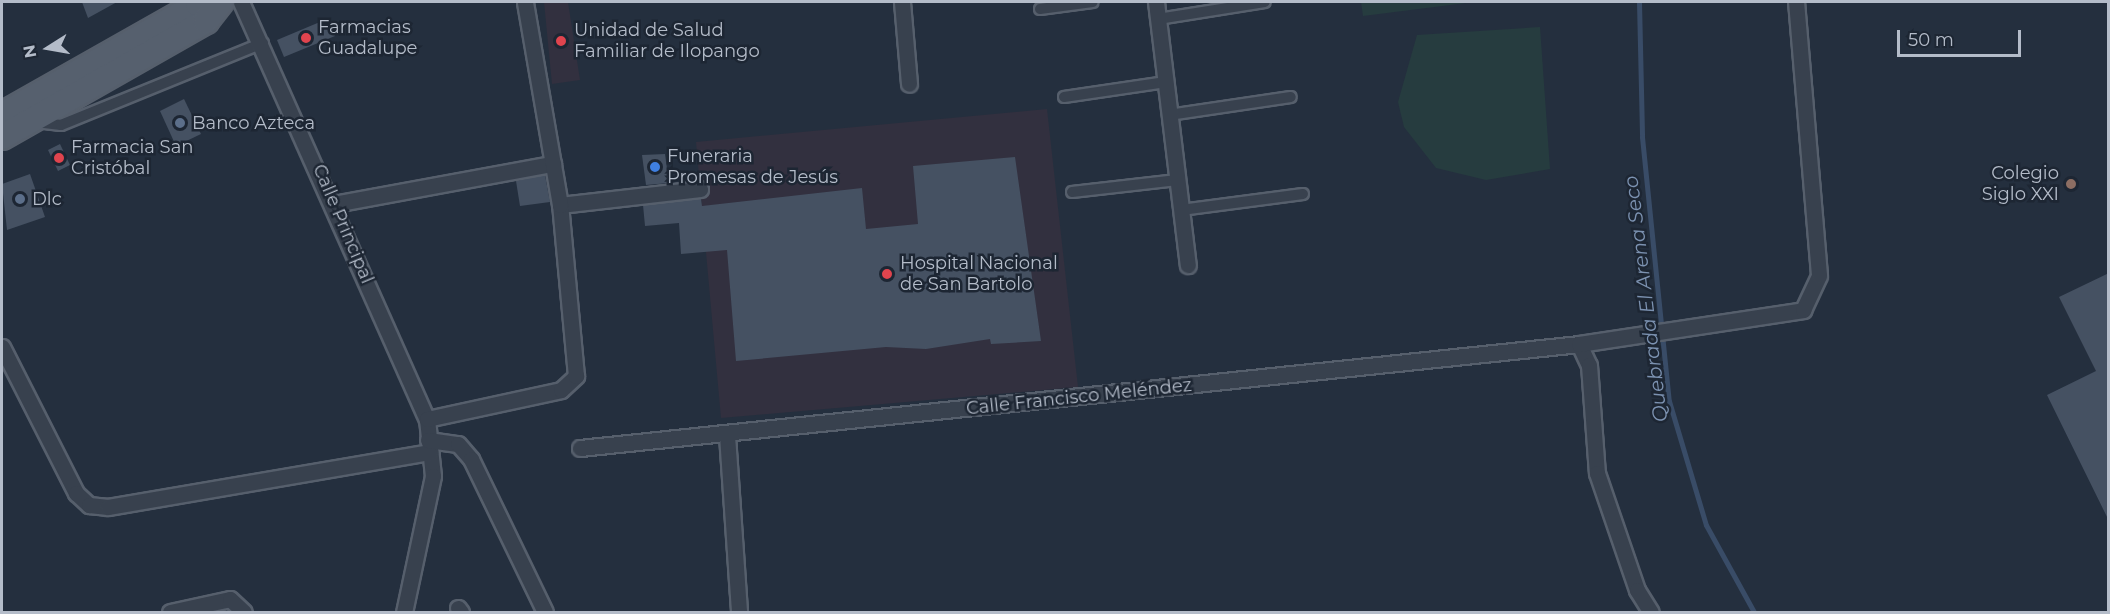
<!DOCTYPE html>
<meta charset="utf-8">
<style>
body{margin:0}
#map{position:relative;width:2110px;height:614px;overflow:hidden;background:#242f3e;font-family:Montserrat,sans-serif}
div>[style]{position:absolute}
.medical>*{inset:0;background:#32303f}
.green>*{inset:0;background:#263c3f}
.stream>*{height:5px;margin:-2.5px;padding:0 2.5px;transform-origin:2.5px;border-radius:2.5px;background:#394c67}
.building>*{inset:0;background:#455162}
.roads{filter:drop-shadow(2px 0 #565f6c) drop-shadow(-2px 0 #565f6c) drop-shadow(0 2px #565f6c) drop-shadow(0 -2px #565f6c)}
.pedestrian>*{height:10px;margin:-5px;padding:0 5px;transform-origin:5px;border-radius:5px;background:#38414e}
.minor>*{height:15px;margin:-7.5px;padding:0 7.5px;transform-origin:7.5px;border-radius:7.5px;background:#38414e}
.primary>*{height:24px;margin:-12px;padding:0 12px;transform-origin:12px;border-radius:12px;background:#56606e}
.dots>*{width:16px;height:16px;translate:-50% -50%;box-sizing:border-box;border:3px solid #1d2633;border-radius:50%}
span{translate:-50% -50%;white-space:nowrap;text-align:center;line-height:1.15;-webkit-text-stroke:5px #1d2633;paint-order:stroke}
.poi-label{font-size:18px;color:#b4bcc9}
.left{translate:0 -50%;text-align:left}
.right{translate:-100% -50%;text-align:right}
.street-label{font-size:18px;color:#b4bcc9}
.water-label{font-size:20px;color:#7c92b1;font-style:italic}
.frame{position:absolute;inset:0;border:3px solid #b4bcc9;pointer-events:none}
.north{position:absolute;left:18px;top:18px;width:60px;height:60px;-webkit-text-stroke:4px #1d2633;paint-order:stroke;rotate:259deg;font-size:16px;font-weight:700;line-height:24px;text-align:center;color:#b4bcc9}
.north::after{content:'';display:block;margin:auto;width:21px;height:27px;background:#b4bcc9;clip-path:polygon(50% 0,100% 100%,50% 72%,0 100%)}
.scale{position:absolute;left:1897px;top:30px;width:124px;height:27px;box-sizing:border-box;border:3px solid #b4bcc9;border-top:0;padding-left:8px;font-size:18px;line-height:21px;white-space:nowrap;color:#b4bcc9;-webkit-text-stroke:4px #1d2633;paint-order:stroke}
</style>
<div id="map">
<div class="medical">
<i style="clip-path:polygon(544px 2px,568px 2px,580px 80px,552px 84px)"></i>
<i style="clip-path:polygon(1047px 109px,1078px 387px,721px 418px,696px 142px)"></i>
</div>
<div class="green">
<i style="clip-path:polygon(1361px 2px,1474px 2px,1363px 16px)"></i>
<i style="clip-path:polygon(1540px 27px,1550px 169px,1486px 180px,1436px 168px,1404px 127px,1398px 102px,1417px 35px)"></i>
</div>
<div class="stream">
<i style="left:1639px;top:2px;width:135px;rotate:88.7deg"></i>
<i style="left:1642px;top:137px;width:265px;rotate:84.2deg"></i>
<i style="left:1669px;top:401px;width:129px;rotate:73.4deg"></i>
<i style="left:1706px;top:525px;width:99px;rotate:61.1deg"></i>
</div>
<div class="building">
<i style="clip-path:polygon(82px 2px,117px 2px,88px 18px)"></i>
<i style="clip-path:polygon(327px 19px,335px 36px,284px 57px,277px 40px)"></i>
<i style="clip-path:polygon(184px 99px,201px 134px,176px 146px,160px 111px)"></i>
<i style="clip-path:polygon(60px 144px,70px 165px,58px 171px,48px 150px)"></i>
<i style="clip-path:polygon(665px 154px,669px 183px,646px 185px,642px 155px)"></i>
<i style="clip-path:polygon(1015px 157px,1041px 341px,991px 344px,990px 339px,926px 349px,886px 347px,736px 361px,727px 250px,681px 254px,679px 223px,645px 226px,643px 205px,701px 199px,702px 206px,862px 188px,866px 229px,918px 224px,913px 166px)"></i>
<i style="clip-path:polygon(30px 174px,45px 217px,7px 230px,2px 184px)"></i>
<i style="clip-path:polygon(545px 175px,550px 202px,520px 206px,516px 181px)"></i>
<i style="clip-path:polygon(2109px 273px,2109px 521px,2047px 395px,2096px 371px,2059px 297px)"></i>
</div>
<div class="roads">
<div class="pedestrian">
<i style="left:1040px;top:9px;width:53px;rotate:-7.5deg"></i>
<i style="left:1158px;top:19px;width:108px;rotate:-9deg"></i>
<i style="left:1064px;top:97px;width:103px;rotate:-8.4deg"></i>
<i style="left:1169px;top:115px;width:123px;rotate:-8.4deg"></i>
<i style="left:36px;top:122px;width:25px;rotate:7deg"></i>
<i style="left:61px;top:125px;width:218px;rotate:-22.1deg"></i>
<i style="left:1072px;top:192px;width:106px;rotate:-6.5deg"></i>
<i style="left:1181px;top:210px;width:123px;rotate:-7.5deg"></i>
</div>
<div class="minor">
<i style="left:241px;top:2px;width:457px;rotate:66deg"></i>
<i style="left:427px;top:419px;width:57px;rotate:84deg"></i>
<i style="left:433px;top:476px;width:139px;rotate:102deg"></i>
<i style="left:902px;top:2px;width:82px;rotate:85.1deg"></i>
<i style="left:1156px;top:2px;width:265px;rotate:83.1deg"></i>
<i style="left:334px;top:204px;width:223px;rotate:-10.4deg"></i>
<i style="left:560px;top:205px;width:141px;rotate:-6.5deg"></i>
<i style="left:1579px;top:344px;width:23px;rotate:65deg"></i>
<i style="left:1589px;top:365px;width:108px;rotate:85.8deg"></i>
<i style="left:1597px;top:473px;width:124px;rotate:71.1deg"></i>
<i style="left:1637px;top:590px;width:26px;rotate:58deg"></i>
<i style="left:2px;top:347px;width:164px;rotate:63.1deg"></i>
<i style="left:76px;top:493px;width:18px;rotate:43deg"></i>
<i style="left:89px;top:505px;width:19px;rotate:6deg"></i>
<i style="left:108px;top:507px;width:327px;rotate:-9.7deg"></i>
<i style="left:427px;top:419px;width:137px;rotate:-12.2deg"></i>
<i style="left:561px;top:390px;width:21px;rotate:-43deg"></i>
<i style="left:576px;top:376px;width:172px;rotate:-95.3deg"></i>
<i style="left:560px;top:205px;width:206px;rotate:-99.8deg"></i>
<i style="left:727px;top:435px;width:177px;rotate:86.1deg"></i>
<i style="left:428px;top:440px;width:30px;rotate:8deg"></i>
<i style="left:458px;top:444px;width:20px;rotate:49deg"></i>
<i style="left:471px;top:459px;width:170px;rotate:64.2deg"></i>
<i style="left:580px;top:448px;width:1004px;rotate:-5.94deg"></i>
<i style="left:1579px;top:344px;width:227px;rotate:-8.6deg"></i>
<i style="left:1803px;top:310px;width:38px;rotate:-65deg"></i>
<i style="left:1819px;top:275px;width:274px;rotate:-94.8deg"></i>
<i style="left:458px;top:608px;width:5px;rotate:53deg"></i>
<i style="left:170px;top:612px;width:61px;rotate:-12.2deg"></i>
<i style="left:230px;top:599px;width:19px;rotate:43deg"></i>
</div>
<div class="primary">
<i style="left:2px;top:115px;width:225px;rotate:-29.5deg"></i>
<i style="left:198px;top:4px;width:14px;rotate:-8deg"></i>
<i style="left:2px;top:137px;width:235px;rotate:-29.6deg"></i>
<i style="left:206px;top:21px;width:24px;rotate:-52deg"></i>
</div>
</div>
<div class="dots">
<i style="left:306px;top:38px;background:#e0444e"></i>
<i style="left:561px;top:41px;background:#e0444e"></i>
<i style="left:180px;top:123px;background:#5c6f8a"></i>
<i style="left:59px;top:158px;background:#e0444e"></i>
<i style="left:655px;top:167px;background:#3f7fe0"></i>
<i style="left:2071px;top:184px;background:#8d6e63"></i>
<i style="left:20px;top:199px;background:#5c6f8a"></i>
<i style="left:887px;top:274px;background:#e0444e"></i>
</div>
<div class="poi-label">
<span class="left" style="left:318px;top:38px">Farmacias<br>Guadalupe</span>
<span class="left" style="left:574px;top:41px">Unidad de Salud<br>Familiar de Ilopango</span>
<span class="left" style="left:192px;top:123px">Banco Azteca</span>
<span class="left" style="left:71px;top:158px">Farmacia San<br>Cristóbal</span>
<span class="left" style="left:667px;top:167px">Funeraria<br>Promesas de Jesús</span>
<span class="right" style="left:2059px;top:184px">Colegio<br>Siglo XXI</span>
<span class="left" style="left:32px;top:199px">Dlc</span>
<span class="left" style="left:900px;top:274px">Hospital Nacional<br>de San Bartolo</span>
</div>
<div class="street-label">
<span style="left:343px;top:224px;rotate:67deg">Calle Principal</span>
<span style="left:1079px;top:397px;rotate:-6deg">Calle Francisco Meléndez</span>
</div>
<div class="water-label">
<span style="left:1646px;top:299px;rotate:-97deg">Quebrada El Arena Seco</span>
</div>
<div class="frame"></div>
<div class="north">N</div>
<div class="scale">50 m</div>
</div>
